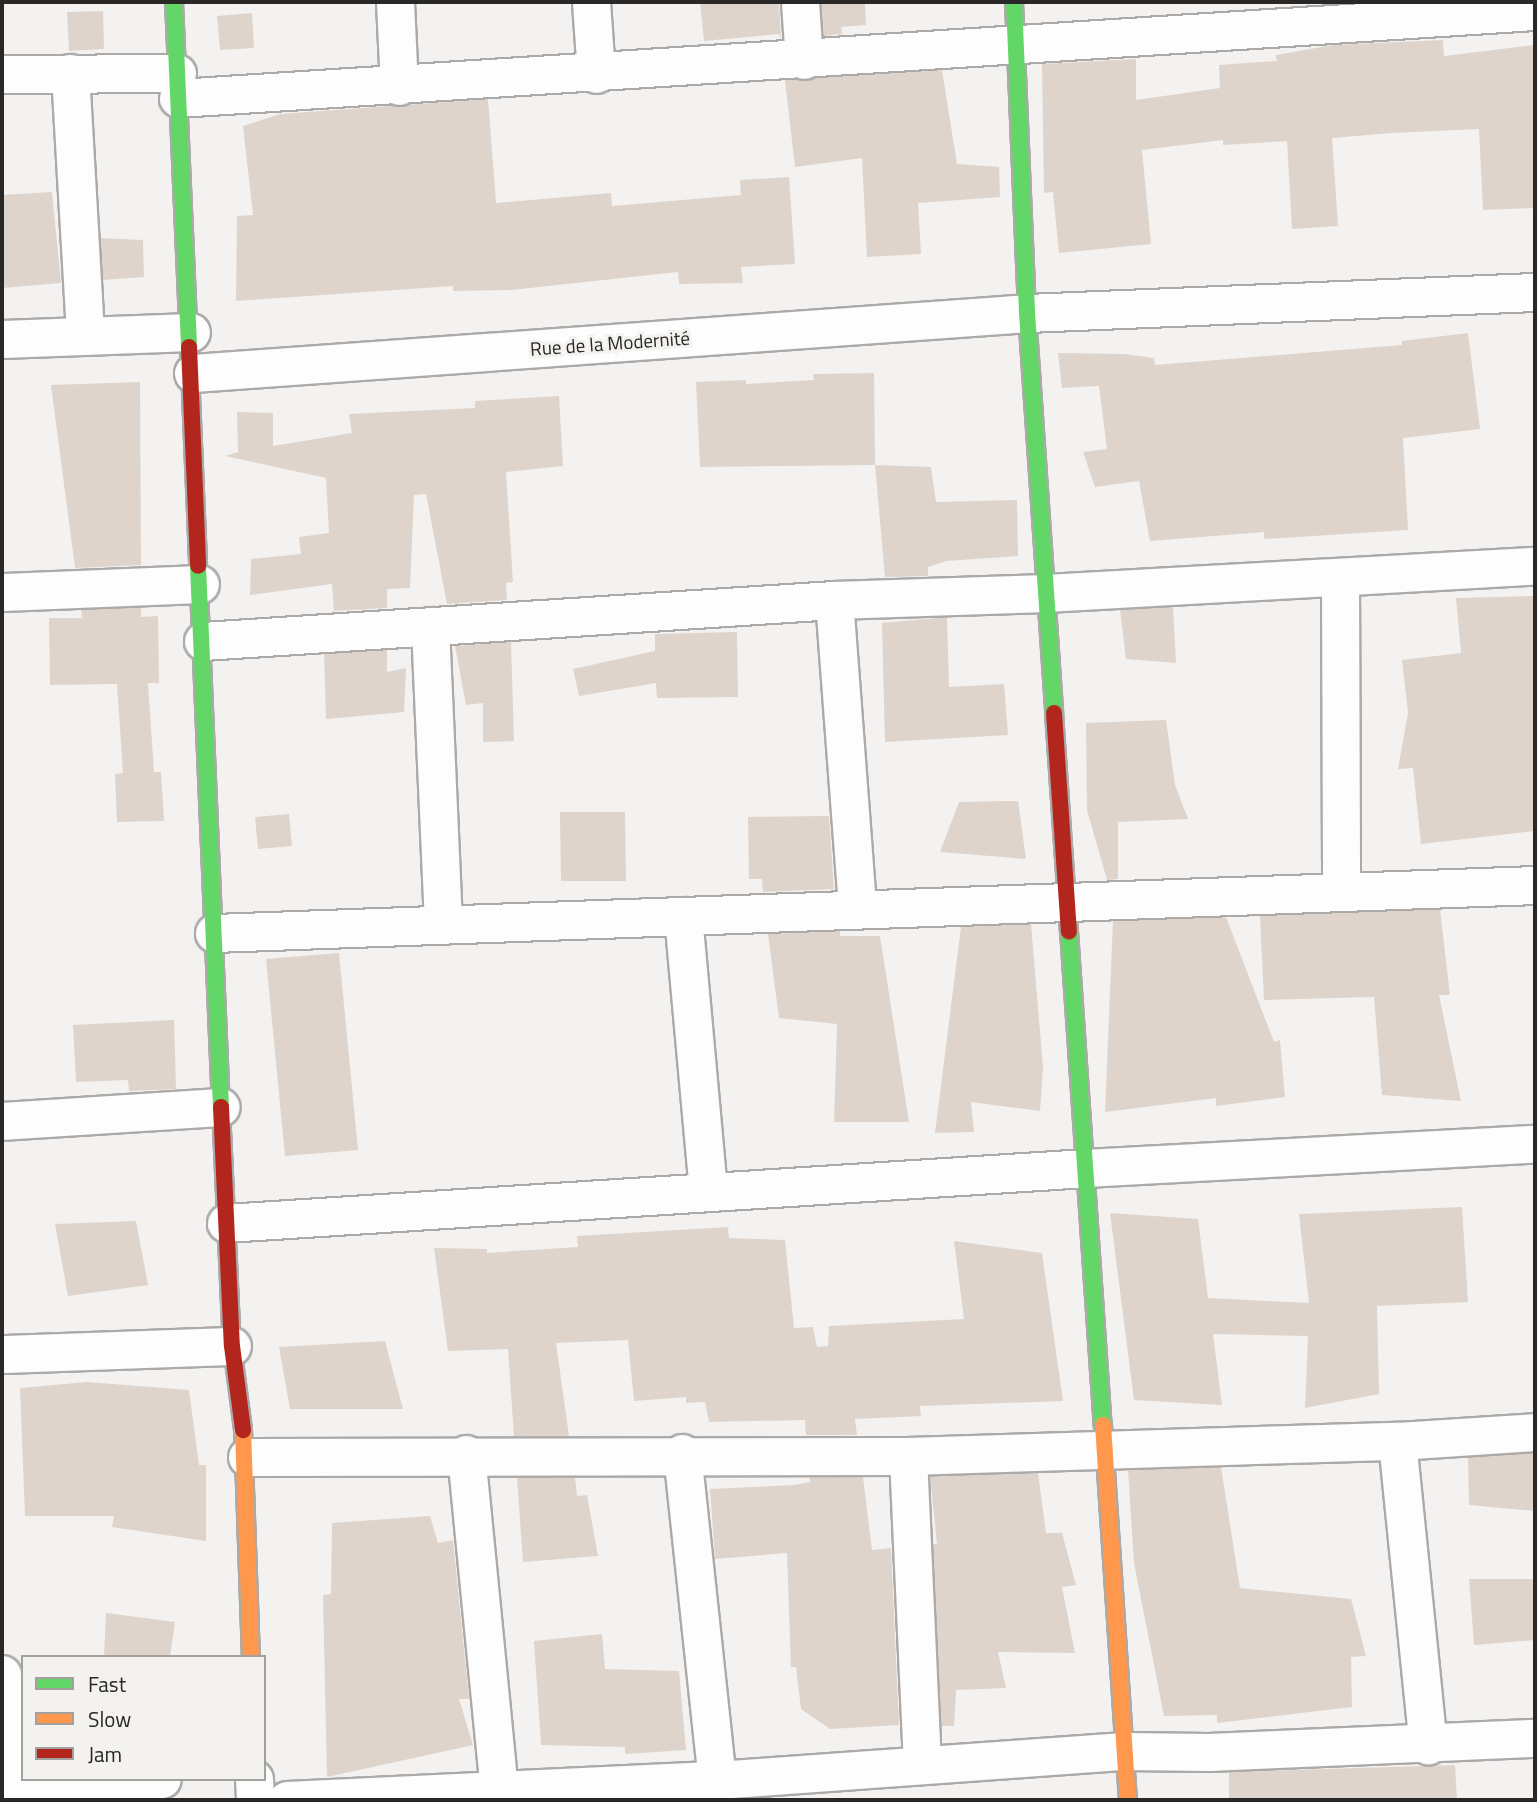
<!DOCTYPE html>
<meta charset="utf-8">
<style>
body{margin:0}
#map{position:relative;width:1537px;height:1802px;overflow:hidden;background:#f3f2f0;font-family:"Titillium Web",sans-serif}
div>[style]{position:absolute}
.building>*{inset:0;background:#ded4cb}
.roads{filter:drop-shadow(2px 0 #acaaa9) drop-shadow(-2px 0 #acaaa9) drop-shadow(0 2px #acaaa9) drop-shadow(0 -2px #acaaa9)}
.street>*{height:37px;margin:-18.5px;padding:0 18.5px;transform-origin:18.5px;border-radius:18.5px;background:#fdfdfd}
.fast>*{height:16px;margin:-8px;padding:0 8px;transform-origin:8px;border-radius:8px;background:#63d668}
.slow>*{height:16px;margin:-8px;padding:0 8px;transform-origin:8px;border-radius:8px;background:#ff974d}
.jam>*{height:16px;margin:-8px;padding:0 8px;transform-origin:8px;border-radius:8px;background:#b3261e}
span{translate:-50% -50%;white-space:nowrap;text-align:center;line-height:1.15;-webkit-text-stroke:6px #f4f2ef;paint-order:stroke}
.street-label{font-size:19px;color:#292827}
.frame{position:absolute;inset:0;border:4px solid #292827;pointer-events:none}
.legend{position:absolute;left:21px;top:1655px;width:245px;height:126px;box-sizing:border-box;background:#f4f2ef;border:2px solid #a3a19f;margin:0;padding:9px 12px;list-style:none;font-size:21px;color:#292827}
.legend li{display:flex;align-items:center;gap:14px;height:35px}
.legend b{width:35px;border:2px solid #a3a19f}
</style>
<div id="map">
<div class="building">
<i style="clip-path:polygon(700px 2px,779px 2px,781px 38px,779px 34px,704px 41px)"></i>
<i style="clip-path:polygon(821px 2px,865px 2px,866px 25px,841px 27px,842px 34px,823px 36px)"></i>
<i style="clip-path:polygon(103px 11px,104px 49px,69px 51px,67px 12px)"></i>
<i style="clip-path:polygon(252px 13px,254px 48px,220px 50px,217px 16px)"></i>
<i style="clip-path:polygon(1443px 40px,1444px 56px,1535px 45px,1535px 208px,1483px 210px,1479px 129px,1392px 133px,1332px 138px,1338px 226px,1292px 229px,1287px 141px,1223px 145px,1223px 140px,1142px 150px,1151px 244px,1059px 253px,1053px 192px,1044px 193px,1042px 64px,1136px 59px,1136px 100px,1220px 88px,1219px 65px,1277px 61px,1276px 55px,1333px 45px)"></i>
<i style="clip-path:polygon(942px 70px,957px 164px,999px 167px,1000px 197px,918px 203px,921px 254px,867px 257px,862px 158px,795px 167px,785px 80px)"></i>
<i style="clip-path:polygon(488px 99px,496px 203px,611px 193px,612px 206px,741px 195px,740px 180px,789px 177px,795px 264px,741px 267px,743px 283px,679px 284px,678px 272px,511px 290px,453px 291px,453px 286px,236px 301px,237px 216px,253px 215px,243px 126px,280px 114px)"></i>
<i style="clip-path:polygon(52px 192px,61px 283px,2px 288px,2px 195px)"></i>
<i style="clip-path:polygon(100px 238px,143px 240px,144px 277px,103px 280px)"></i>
<i style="clip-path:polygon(1468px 333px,1480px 429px,1403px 438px,1408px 530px,1264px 539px,1264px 532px,1150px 541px,1139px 481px,1095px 487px,1083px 452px,1107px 449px,1099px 386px,1062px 388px,1058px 353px,1124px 354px,1154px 358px,1155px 365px,1402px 345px,1402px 341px)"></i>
<i style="clip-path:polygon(874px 373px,875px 465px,700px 467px,696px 382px,746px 380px,746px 384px,814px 380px,813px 374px)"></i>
<i style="clip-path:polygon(140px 382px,141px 565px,75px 568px,51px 385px)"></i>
<i style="clip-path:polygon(559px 396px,563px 466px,506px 472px,513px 582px,506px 583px,507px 600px,447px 604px,426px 494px,414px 495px,410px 588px,387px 589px,387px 608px,334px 611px,332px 584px,250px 595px,251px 559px,301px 554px,299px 537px,329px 533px,326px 478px,225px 456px,238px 452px,237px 412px,273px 413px,273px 446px,352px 433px,349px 414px,475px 408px,475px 401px)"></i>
<i style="clip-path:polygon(875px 465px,931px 467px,936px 502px,1017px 500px,1018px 556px,946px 561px,928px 567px,928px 576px,885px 577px)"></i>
<i style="clip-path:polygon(1535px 596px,1535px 831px,1421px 844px,1413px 768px,1398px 769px,1408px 713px,1402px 660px,1461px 653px,1456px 598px)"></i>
<i style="clip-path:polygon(141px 607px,141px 617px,158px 616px,159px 683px,148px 683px,154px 772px,161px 772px,164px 821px,117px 822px,115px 774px,123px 773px,117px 684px,50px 685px,49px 618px,82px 618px,81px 610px)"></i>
<i style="clip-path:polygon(1173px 607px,1176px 663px,1126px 659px,1120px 610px)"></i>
<i style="clip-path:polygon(947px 617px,949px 687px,1004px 684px,1008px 735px,885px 742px,882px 623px)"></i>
<i style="clip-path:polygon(737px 632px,738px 697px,657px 698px,656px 683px,579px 696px,573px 669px,655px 651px,655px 634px)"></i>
<i style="clip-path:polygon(511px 642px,514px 741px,483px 742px,483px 703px,466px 705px,455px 646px)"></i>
<i style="clip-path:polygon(387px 650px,387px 672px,406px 668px,404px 712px,326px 719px,324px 654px)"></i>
<i style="clip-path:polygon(1166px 720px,1175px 785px,1188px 819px,1118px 822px,1118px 879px,1107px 880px,1087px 810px,1086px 723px)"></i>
<i style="clip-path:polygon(1005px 801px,1018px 801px,1026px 859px,940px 852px,959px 802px)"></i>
<i style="clip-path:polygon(560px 812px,625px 812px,626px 881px,561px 881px)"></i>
<i style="clip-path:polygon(289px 814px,292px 846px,258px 849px,255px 817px)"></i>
<i style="clip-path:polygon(829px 816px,834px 889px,763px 892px,762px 879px,749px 879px,748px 817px)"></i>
<i style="clip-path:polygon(1440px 909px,1450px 995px,1439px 995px,1461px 1101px,1382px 1095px,1374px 997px,1264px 1000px,1260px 916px)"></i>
<i style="clip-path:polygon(1226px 917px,1274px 1042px,1280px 1040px,1285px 1097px,1216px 1106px,1216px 1098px,1105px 1112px,1113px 921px)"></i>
<i style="clip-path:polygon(1031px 924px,1043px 1067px,1040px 1111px,971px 1102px,974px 1132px,935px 1133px,961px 927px)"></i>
<i style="clip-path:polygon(840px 931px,840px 936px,880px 936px,909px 1122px,834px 1122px,837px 1024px,779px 1018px,768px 934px)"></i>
<i style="clip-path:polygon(339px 953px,358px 1150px,285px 1156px,266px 959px)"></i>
<i style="clip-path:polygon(174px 1020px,176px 1089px,129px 1091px,128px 1080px,76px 1082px,73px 1025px)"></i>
<i style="clip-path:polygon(1462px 1207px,1468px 1302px,1377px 1306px,1379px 1394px,1305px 1408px,1308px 1336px,1213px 1334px,1222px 1405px,1134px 1400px,1110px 1213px,1198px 1219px,1208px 1298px,1309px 1303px,1299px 1214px)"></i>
<i style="clip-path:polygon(136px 1221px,148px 1285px,68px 1296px,55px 1224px)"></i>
<i style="clip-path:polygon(728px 1227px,729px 1238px,785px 1240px,794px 1328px,813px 1327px,817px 1347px,828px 1346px,829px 1326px,964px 1319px,954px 1241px,1042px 1253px,1063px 1401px,920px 1406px,921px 1416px,855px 1419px,857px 1435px,806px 1435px,805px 1420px,709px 1422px,705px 1402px,686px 1403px,686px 1397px,634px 1401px,628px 1340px,556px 1343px,569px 1436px,514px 1436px,508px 1349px,448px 1351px,434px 1248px,487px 1249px,487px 1253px,578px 1247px,577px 1236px)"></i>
<i style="clip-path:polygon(385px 1341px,403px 1409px,290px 1409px,279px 1347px)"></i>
<i style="clip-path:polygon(87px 1382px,189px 1390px,199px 1465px,206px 1465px,206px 1541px,112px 1527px,114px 1516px,25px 1516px,20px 1388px)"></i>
<i style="clip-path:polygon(1535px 1453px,1535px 1511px,1469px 1505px,1468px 1457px)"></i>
<i style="clip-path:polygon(1221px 1467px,1240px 1588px,1351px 1599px,1366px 1656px,1351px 1657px,1352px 1707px,1217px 1723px,1217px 1715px,1164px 1716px,1134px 1563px,1128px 1470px)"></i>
<i style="clip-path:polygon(1038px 1473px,1046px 1533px,1062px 1533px,1076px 1585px,1062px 1587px,1075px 1653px,998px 1652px,1006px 1688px,956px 1690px,954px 1726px,941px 1726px,933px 1544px,937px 1544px,930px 1476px)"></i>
<i style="clip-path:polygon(810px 1477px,863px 1477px,872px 1550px,891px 1548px,899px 1725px,830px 1729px,801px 1709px,796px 1667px,791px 1667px,787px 1553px,715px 1559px,710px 1489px,794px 1485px,810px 1482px)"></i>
<i style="clip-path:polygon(517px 1478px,575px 1478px,577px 1496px,587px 1495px,598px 1556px,523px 1562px)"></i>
<i style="clip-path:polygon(430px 1516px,438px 1543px,453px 1540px,469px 1699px,459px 1699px,473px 1745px,327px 1777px,323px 1595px,331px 1594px,332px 1523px)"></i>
<i style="clip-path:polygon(1469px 1579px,1535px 1579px,1535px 1640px,1474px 1645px)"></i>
<i style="clip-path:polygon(106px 1613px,175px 1622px,170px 1657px,104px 1657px)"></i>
<i style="clip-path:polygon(602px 1634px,605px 1669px,679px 1671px,686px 1750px,625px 1754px,625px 1747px,541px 1745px,534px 1641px)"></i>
<i style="clip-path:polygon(1455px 1765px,1457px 1800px,1229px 1800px,1229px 1772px)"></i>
</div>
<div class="roads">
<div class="street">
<i style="left:395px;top:2px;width:84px;rotate:87.3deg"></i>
<i style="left:591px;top:2px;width:72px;rotate:86deg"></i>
<i style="left:800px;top:2px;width:58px;rotate:86.1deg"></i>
<i style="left:70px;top:73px;width:263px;rotate:86.7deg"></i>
<i style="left:2px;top:74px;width:175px;rotate:-0.3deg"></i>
<i style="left:178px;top:98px;width:1360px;rotate:-3.67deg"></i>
<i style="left:2px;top:339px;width:189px;rotate:-2.1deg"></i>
<i style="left:193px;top:373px;width:836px;rotate:-4.11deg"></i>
<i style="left:1027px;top:313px;width:508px;rotate:-2.37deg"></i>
<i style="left:1340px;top:577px;width:315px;rotate:89.8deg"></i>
<i style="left:2px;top:592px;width:198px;rotate:-2.3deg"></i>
<i style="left:834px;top:600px;width:212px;rotate:-1.9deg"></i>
<i style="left:1046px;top:593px;width:490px;rotate:-3.2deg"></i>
<i style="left:430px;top:626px;width:298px;rotate:87.5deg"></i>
<i style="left:203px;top:641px;width:632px;rotate:-3.72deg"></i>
<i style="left:834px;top:600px;width:310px;rotate:85.7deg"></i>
<i style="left:683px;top:916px;width:277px;rotate:84.8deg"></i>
<i style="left:214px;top:933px;width:1322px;rotate:-2.08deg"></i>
<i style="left:2px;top:1121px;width:219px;rotate:-3.7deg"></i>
<i style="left:226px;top:1223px;width:861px;rotate:-3.66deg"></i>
<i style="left:1085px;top:1168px;width:451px;rotate:-3.1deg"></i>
<i style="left:2px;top:1354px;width:230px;rotate:-2deg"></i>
<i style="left:1397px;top:1441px;width:306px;rotate:84.2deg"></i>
<i style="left:682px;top:1453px;width:329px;rotate:83.9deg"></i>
<i style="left:466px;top:1454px;width:338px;rotate:84.4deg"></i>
<i style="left:908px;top:1456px;width:309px;rotate:87.4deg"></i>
<i style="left:247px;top:1457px;width:661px;rotate:-0.09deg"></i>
<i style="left:908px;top:1456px;width:489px;rotate:-1.8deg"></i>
<i style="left:1397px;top:1441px;width:138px;rotate:-3.7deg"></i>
<i style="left:2px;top:1674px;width:116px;rotate:86.5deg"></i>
<i style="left:254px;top:1779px;width:21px;rotate:87deg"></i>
<i style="left:2px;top:1789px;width:160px;rotate:-3.6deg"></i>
<i style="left:287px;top:1800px;width:430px;rotate:-2.7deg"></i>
<i style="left:717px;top:1780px;width:408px;rotate:-4.1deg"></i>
<i style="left:1124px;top:1751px;width:86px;rotate:0.7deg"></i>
<i style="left:1210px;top:1752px;width:325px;rotate:-2.5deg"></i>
</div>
<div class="fast">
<i style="left:174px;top:2px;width:345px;rotate:87.5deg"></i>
<i style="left:1014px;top:2px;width:311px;rotate:87.6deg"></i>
<i style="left:1027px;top:313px;width:401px;rotate:86.1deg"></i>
<i style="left:198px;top:566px;width:541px;rotate:87.57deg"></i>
<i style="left:1069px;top:931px;width:495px;rotate:86.1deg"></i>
</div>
<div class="slow">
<i style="left:1103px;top:1425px;width:376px;rotate:86.2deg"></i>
<i style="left:243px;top:1430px;width:227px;rotate:88deg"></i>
</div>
<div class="jam">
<i style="left:189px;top:347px;width:219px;rotate:87.6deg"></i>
<i style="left:1054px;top:713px;width:219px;rotate:86.1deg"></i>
<i style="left:221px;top:1107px;width:239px;rotate:87.4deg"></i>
<i style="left:232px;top:1346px;width:85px;rotate:82.5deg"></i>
</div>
</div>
<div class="street-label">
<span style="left:610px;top:343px;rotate:-4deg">Rue de la Modernité</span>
</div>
<div class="frame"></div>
<ul class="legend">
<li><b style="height:9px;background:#63d668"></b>Fast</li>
<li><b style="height:9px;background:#ff974d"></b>Slow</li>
<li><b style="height:9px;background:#b3261e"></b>Jam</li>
</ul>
</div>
